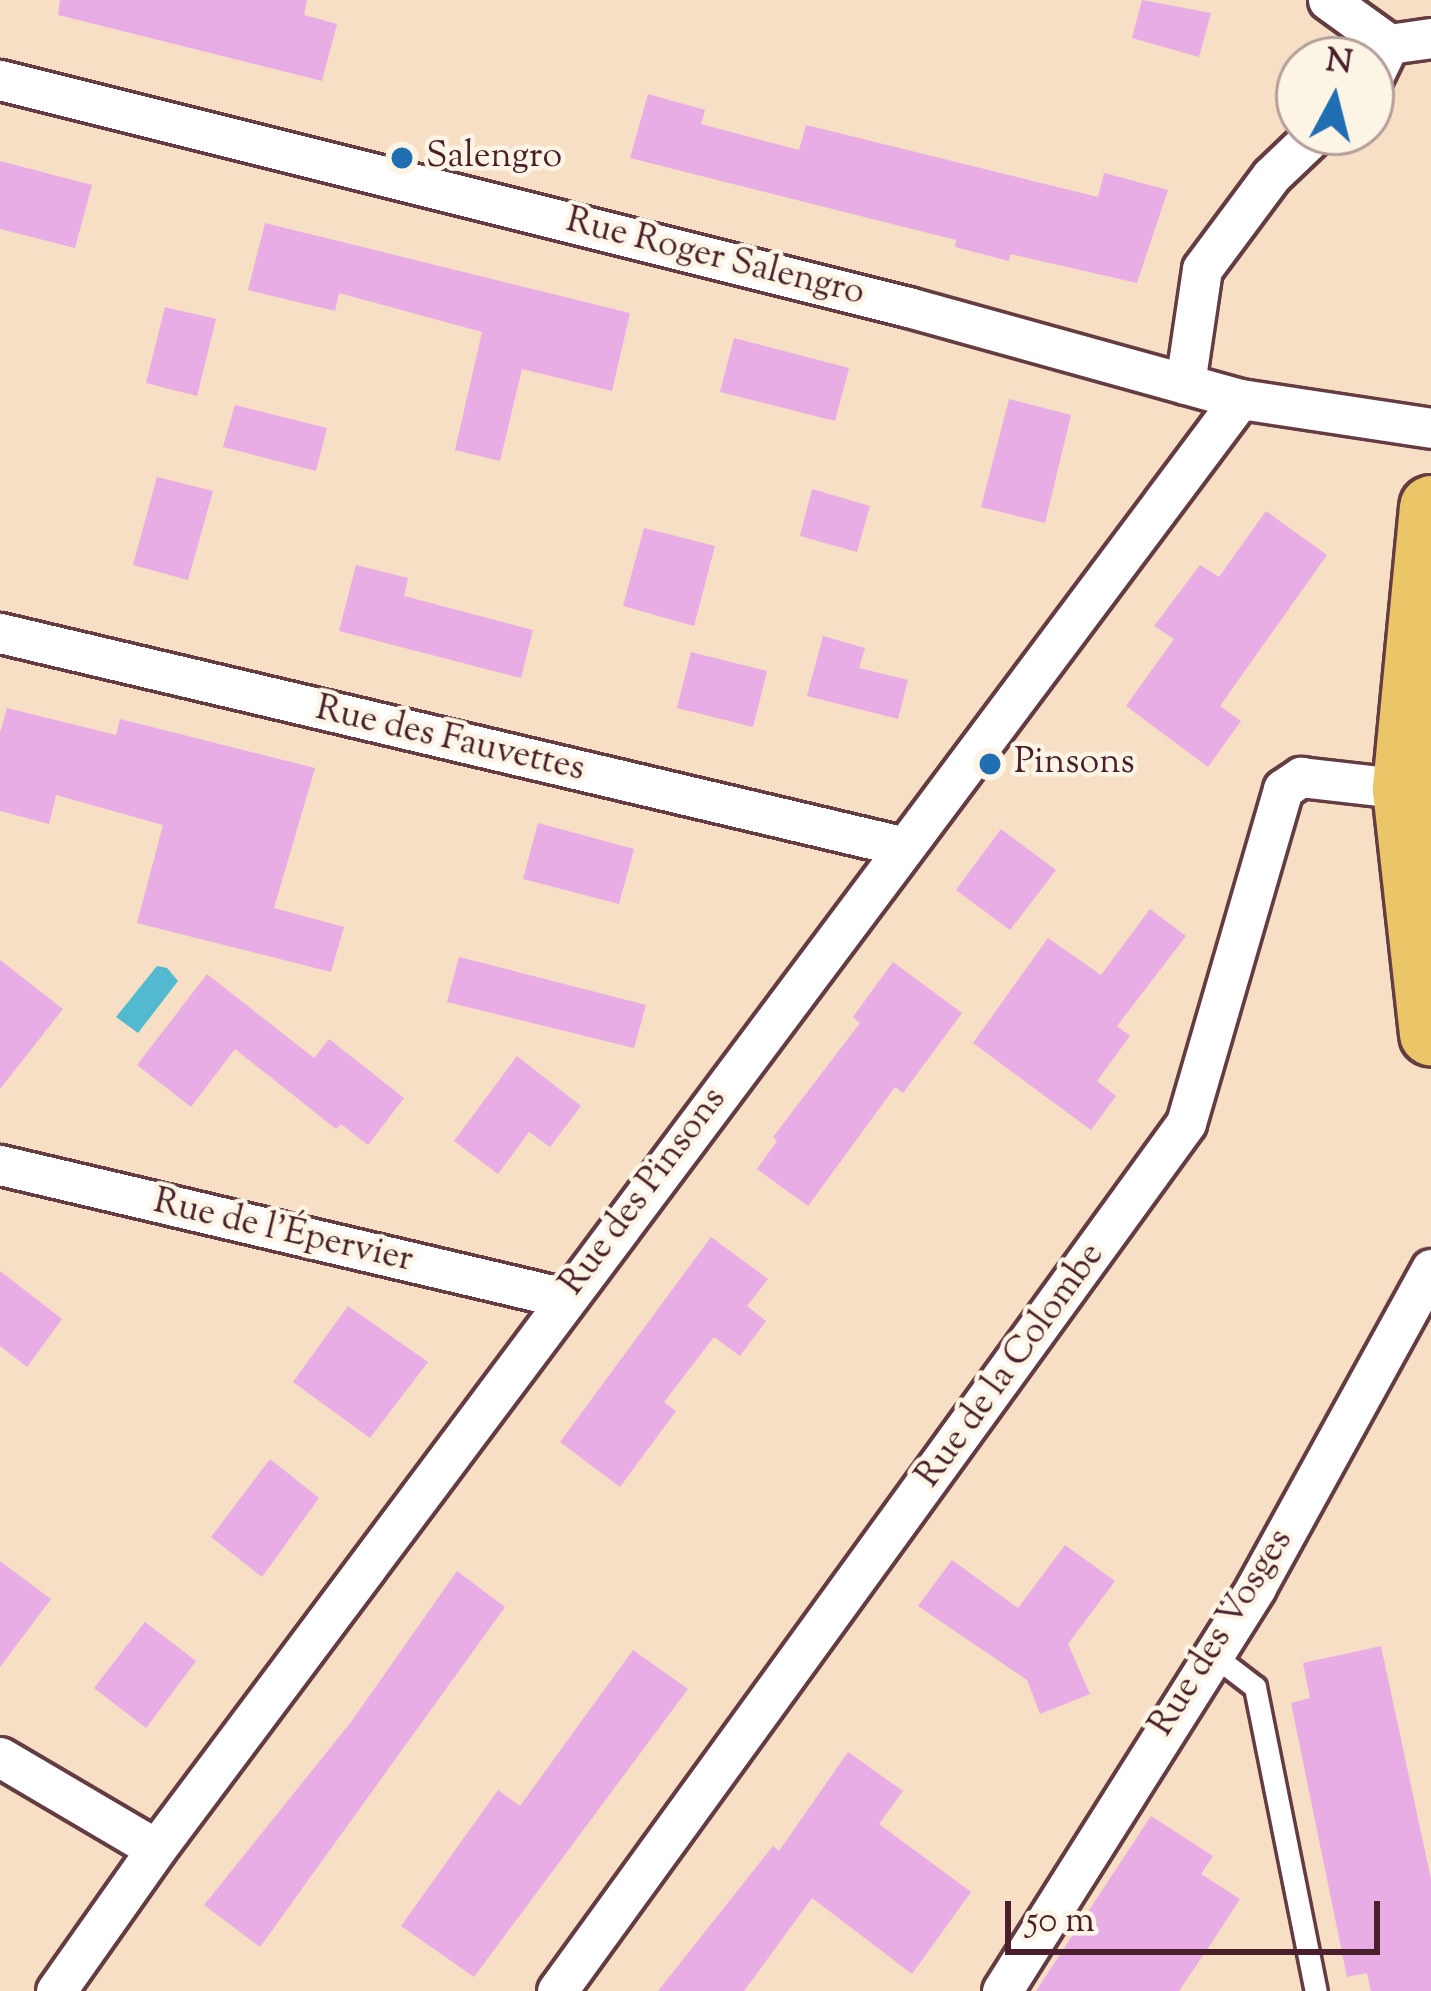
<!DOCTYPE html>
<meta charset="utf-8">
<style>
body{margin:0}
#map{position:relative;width:1431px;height:1991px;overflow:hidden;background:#f6dfc4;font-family:"Sorts Mill Goudy",serif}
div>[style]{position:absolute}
.water>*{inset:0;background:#52b9d0}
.building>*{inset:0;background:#e8ade5}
.roads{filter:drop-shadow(3px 0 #643c42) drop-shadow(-3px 0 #643c42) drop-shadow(0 3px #643c42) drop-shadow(0 -3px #643c42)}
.lane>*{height:21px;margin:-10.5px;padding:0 10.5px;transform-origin:10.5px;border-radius:10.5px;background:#fff}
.street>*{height:39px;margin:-19.5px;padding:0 19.5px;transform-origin:19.5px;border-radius:19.5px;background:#fff}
.primary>*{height:63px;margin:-31.5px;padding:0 31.5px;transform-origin:31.5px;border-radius:31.5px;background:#eac669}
.dots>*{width:33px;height:33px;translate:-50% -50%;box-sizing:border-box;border:6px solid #fcf5e5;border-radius:50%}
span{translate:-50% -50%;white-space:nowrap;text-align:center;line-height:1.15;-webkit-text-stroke:9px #fcf5e5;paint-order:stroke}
.poi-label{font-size:36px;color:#4a1f2b}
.left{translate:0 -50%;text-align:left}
.street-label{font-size:36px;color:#4a1f2b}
.north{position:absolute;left:1275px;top:36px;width:120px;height:120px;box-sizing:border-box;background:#fcf5e5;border:3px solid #b59f9b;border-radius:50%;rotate:7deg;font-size:33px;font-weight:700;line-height:48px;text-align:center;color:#4a1f2b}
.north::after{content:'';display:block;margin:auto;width:42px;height:54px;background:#1f6fb2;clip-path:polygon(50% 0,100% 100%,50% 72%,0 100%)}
.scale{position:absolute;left:1005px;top:1901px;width:375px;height:54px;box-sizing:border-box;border:6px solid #4a1f2b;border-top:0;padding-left:15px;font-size:36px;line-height:42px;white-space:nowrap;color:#4a1f2b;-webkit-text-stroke:9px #fcf5e5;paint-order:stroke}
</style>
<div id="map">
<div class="water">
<i style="clip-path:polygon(157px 966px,167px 968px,178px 981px,138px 1033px,116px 1017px)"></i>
</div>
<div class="building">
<i style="clip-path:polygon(60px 0,307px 0,304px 15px,337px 24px,322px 81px,58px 15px)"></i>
<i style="clip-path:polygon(1142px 0,1211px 13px,1199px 57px,1132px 38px)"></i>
<i style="clip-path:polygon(648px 94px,705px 110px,701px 124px,799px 150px,806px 125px,1098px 197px,1104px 173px,1168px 190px,1137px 283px,1010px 254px,1009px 261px,955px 247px,956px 240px,630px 158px)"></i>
<i style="clip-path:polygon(0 161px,92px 185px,75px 248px,0 229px)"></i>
<i style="clip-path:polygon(265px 223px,630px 313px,612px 391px,522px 369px,500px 461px,455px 450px,482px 332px,339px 293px,335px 311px,248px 290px)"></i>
<i style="clip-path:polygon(165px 307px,216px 319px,197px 396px,146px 383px)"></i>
<i style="clip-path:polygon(734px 338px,849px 368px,835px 421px,720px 392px)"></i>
<i style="clip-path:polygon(1009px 399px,1071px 415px,1045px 523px,981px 507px)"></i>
<i style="clip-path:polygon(235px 405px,327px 428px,316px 471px,223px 447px)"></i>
<i style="clip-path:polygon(157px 477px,213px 491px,188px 580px,133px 565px)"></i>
<i style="clip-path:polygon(812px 489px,870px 506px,857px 552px,800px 536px)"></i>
<i style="clip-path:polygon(1266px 511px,1327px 555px,1220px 706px,1241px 721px,1208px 767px,1126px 706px,1174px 639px,1154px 626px,1200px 565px,1219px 577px)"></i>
<i style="clip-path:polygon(644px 528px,715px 546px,694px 626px,623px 606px)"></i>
<i style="clip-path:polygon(356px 565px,408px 578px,404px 596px,533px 630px,521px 678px,339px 631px)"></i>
<i style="clip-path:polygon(823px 636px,865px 648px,859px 668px,908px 680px,898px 719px,807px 696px)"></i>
<i style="clip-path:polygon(691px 652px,767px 671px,753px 727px,677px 708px)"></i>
<i style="clip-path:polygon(7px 708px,116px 735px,120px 719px,315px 768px,274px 908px,344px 927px,331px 972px,137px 923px,163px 825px,56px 795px,49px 824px,0 811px,0 733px)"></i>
<i style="clip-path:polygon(538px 823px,634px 849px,619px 904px,523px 879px)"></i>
<i style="clip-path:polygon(1001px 829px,1056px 870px,1010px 930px,956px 890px)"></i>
<i style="clip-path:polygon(1150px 909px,1186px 936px,1117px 1026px,1130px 1036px,1097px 1081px,1116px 1096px,1091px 1130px,973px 1043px,1048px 938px,1101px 975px)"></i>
<i style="clip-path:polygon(459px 957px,646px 1005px,634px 1048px,447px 1002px)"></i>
<i style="clip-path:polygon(0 960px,63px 1009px,0 1089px)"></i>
<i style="clip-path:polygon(893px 962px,962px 1013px,903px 1093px,895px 1087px,808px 1206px,757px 1169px,777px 1141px,773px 1137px,860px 1023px,853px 1017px)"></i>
<i style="clip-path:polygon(207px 974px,314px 1058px,329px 1039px,404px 1098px,368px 1145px,341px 1124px,336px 1129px,235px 1049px,191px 1107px,137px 1065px)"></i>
<i style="clip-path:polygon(517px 1056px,581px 1106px,550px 1147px,529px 1132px,498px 1174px,454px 1141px)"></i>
<i style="clip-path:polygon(711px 1237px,768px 1279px,747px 1306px,766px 1321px,740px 1356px,714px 1337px,664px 1402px,676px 1411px,620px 1487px,560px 1442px)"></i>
<i style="clip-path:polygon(0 1271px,62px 1319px,27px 1367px,0 1346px)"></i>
<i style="clip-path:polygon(348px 1306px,428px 1362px,370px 1438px,293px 1382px)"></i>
<i style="clip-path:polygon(270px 1459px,319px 1498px,262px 1577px,211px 1537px)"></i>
<i style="clip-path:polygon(1065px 1545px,1115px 1581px,1068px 1644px,1090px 1694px,1040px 1714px,1027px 1680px,918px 1606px,952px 1560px,1018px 1608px)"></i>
<i style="clip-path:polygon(0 1561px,51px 1599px,0 1667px)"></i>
<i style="clip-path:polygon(457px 1571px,505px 1607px,260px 1947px,204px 1905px,351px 1722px)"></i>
<i style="clip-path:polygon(145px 1622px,196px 1661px,146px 1728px,94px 1688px)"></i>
<i style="clip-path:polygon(1381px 1646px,1431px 1879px,1431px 1991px,1371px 1991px,1367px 1973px,1347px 1977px,1291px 1703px,1310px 1698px,1303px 1663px)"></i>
<i style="clip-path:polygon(633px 1650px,688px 1689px,474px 1977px,401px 1926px,498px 1790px,520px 1806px)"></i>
<i style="clip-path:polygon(848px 1752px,903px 1791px,879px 1824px,971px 1892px,912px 1974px,812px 1898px,744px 1991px,658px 1991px,773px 1846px,779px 1851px)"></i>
<i style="clip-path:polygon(1151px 1816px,1213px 1856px,1201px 1874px,1240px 1899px,1214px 1939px,1179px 1991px,1036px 1991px)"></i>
</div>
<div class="roads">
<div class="lane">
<i style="left:1212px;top:1654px;width:54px;rotate:37.5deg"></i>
<i style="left:1255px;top:1687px;width:310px;rotate:78.7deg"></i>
</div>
<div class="street">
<i style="left:1328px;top:0;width:75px;rotate:35.8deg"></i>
<i style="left:1389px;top:44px;width:41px;rotate:115.9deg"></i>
<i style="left:1389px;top:44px;width:42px;rotate:-8.1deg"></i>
<i style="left:0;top:80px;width:936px;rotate:14.04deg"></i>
<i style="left:908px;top:307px;width:345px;rotate:15.5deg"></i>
<i style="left:1240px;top:399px;width:193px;rotate:8.6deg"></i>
<i style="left:1185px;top:384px;width:116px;rotate:-81.6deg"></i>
<i style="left:1202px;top:269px;width:116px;rotate:-53.4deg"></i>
<i style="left:1271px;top:176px;width:64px;rotate:-43.7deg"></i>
<i style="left:0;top:633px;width:926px;rotate:13.3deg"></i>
<i style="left:0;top:1165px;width:580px;rotate:13.25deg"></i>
<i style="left:0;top:1757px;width:181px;rotate:30.5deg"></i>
<i style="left:56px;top:1991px;width:174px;rotate:-54.8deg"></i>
<i style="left:156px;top:1849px;width:1810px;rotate:-53.22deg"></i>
<i style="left:557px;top:1991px;width:1072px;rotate:-54.07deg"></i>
<i style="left:1186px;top:1123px;width:348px;rotate:-73.8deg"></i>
<i style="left:1283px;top:789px;width:22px;rotate:-34deg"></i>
<i style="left:1301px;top:777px;width:104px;rotate:6.6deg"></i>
<i style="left:1002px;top:1991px;width:477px;rotate:-57.8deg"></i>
<i style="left:1256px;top:1587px;width:363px;rotate:-61.2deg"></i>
</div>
<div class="primary">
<i style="left:1431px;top:507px;width:283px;rotate:95.5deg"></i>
<i style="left:1404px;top:789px;width:246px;rotate:83.7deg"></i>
</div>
</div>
<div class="dots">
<i style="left:402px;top:158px;background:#1f6fb2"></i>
<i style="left:990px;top:764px;background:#1f6fb2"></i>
</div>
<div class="poi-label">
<span class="left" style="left:426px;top:158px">Salengro</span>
<span class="left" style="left:1014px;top:764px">Pinsons</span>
</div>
<div class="street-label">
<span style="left:715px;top:258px;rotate:14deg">Rue Roger Salengro</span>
<span style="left:450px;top:740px;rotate:13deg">Rue des Fauvettes</span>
<span style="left:644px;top:1192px;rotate:-53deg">Rue des Pinsons</span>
<span style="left:283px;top:1232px;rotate:13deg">Rue de l'Épervier</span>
<span style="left:1011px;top:1366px;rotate:-54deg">Rue de la Colombe</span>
<span style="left:1222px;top:1633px;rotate:-58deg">Rue des Vosges</span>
</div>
<div class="north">N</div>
<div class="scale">50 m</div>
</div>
